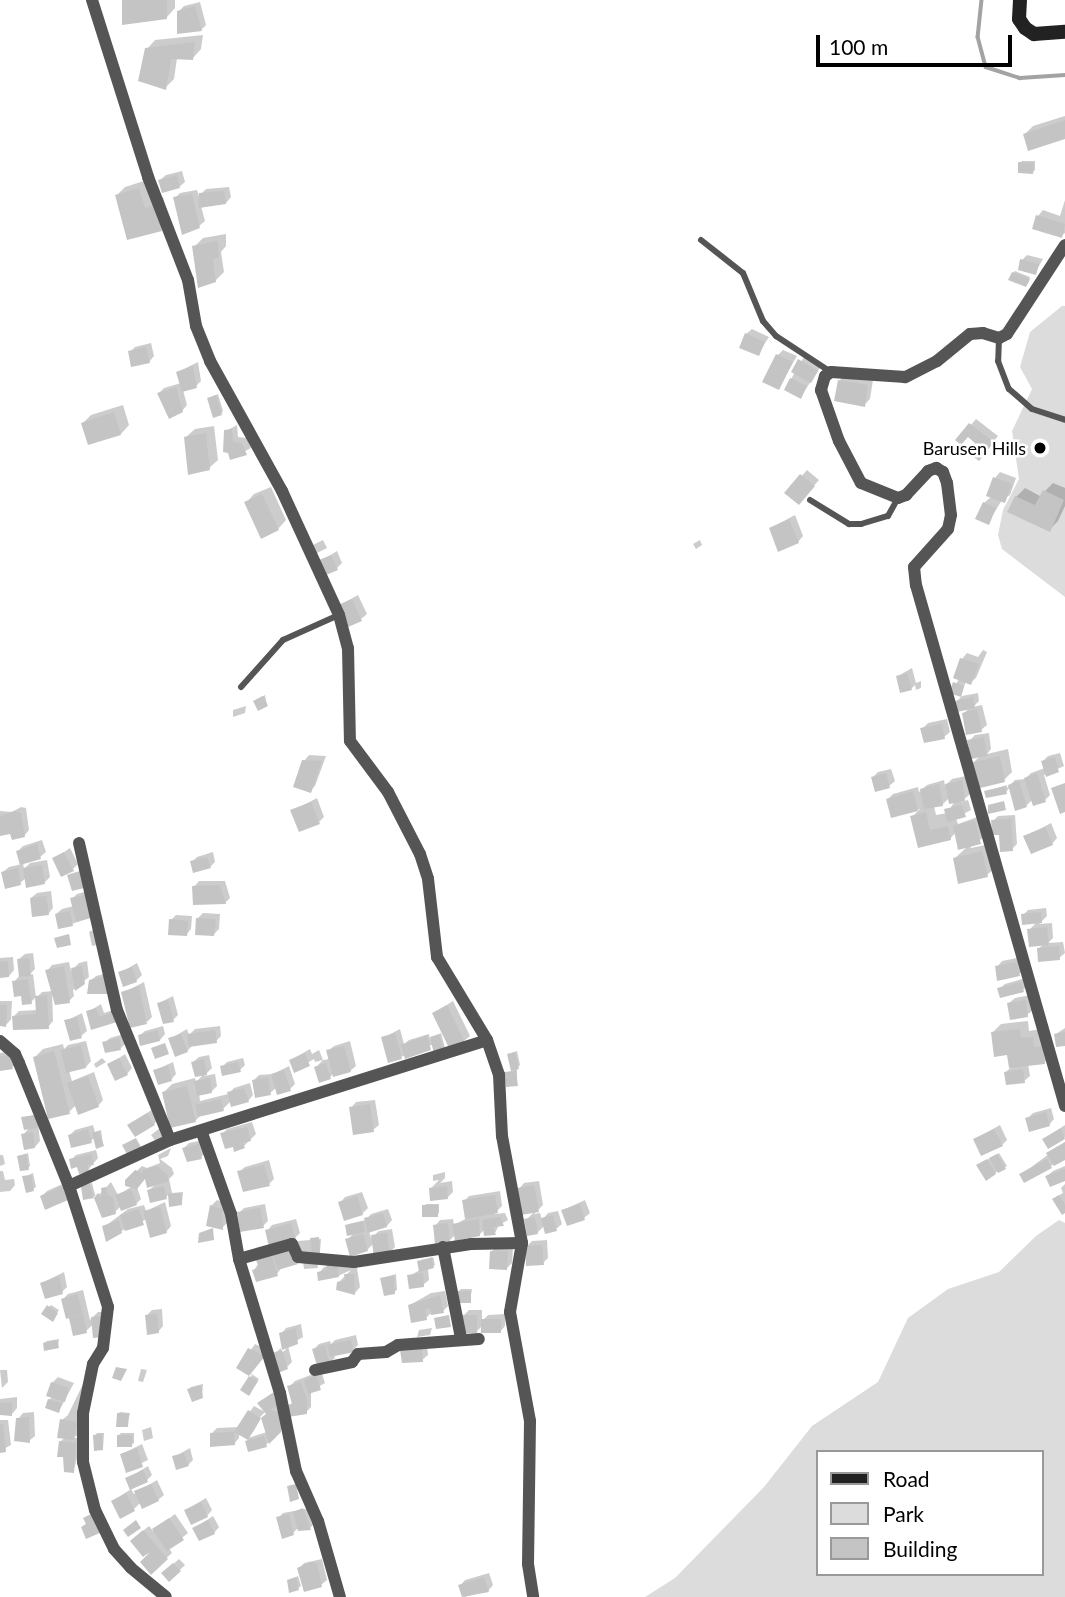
<!DOCTYPE html>
<style>
body{margin:0}
#map{position:relative;width:1065px;height:1597px;overflow:hidden;background:#fff;font-family:Lato,sans-serif}
div>[style]{position:absolute}
.green>*{inset:0;background:#dcdcdc}
.shadow>*{inset:0;background:#0003}
.stream>*{height:3.5px;margin:-1.75px;padding:0 1.75px;transform-origin:1.75px;border-radius:1.75px;background:#a3a3a3}
.building>*{inset:0;background:#c4c4c4}
.lane>*{height:6px;margin:-3px;padding:0 3px;transform-origin:3px;border-radius:3px;background:#555}
.street>*{height:12px;margin:-6px;padding:0 6px;transform-origin:6px;border-radius:6px;background:#555}
.secondary>*{height:14px;margin:-7px;padding:0 7px;transform-origin:7px;border-radius:7px;background:#222}
.dots>*{width:19px;height:19px;translate:-50% -50%;box-sizing:border-box;border:4px solid #fff;border-radius:50%}
span{translate:-50% -50%;white-space:nowrap;text-align:center;line-height:1.15;-webkit-text-stroke:5px #fff;paint-order:stroke}
.poi-label{font-size:18px;color:#000}
.right{translate:-100% -50%;text-align:right}
.legend{position:absolute;left:816px;top:1450px;width:228px;height:126px;box-sizing:border-box;background:#fff;border:2px solid #999;margin:0;padding:9px 12px;list-style:none;font-size:21px;color:#000}
.legend li{display:flex;align-items:center;gap:14px;height:35px}
.legend b{width:35px;border:2px solid #999}
.scale{position:absolute;left:816px;top:35px;width:196px;height:32px;box-sizing:border-box;border:4px solid #000;border-top:0;padding-left:9px;font-size:21px;line-height:24px;white-space:nowrap;color:#000;-webkit-text-stroke:5px #fff;paint-order:stroke}
</style>
<div id="map">
<div class="green">
<i style="clip-path:polygon(1062px 306px,1065px 306px,1065px 597px,1002px 549px,998px 535px,1003px 510px,1019px 479px,1012px 431px,1032px 389px,1020px 367px,1030px 332px)"></i>
<i style="clip-path:polygon(evenodd,1059px 1220px,1065px 1223px,1065px 1597px,645px 1597px,675px 1578px,764px 1487px,812px 1426px,878px 1382px,908px 1318px,948px 1289px,999px 1272px,1036px 1236px,1059px 1220px,818px 1452px,1042px 1452px,1042px 1574px,818px 1574px,818px 1452px)"></i>
</div>
<div class="shadow">
<i style="clip-path:polygon(124px 0,175px 0,175px 8px,167px 17px)"></i>
<i style="clip-path:polygon(200px 2px,206px 25px,201px 30px,178px 12px,184px 6px)"></i>
<i style="clip-path:polygon(203px 35px,201px 49px,193px 58px,177px 58px,174px 79px,165px 88px,147px 49px,155px 40px)"></i>
<i style="clip-path:polygon(1065px 116px,1065px 137px,1025px 134px,1033px 126px)"></i>
<i style="clip-path:polygon(1022px 161px,1035px 161px,1035px 170px,1033px 172px,1020px 163px)"></i>
<i style="clip-path:polygon(182px 171px,185px 182px,179px 187px,160px 180px,166px 175px)"></i>
<i style="clip-path:polygon(147px 180px,153px 200px,163px 197px,170px 221px,161px 229px,117px 195px,125px 187px)"></i>
<i style="clip-path:polygon(229px 187px,231px 197px,226px 203px,201px 206px,205px 221px,199px 226px,175px 198px,180px 193px,197px 190px,199px 196px,206px 189px)"></i>
<i style="clip-path:polygon(1065px 200px,1065px 233px,1061px 236px,1038px 216px,1043px 210px,1060px 216px)"></i>
<i style="clip-path:polygon(226px 234px,226px 246px,221px 252px,224px 272px,215px 281px,194px 247px,203px 238px)"></i>
<i style="clip-path:polygon(1027px 255px,1043px 259px,1035px 273px,1022px 260px)"></i>
<i style="clip-path:polygon(1015px 271px,1030px 277px,1028px 283px,1013px 273px)"></i>
<i style="clip-path:polygon(752px 329px,769px 337px,758px 354px,746px 334px)"></i>
<i style="clip-path:polygon(151px 343px,154px 356px,149px 362px,130px 352px,135px 347px)"></i>
<i style="clip-path:polygon(783px 350px,797px 356px,778px 388px,778px 355px)"></i>
<i style="clip-path:polygon(805px 355px,822px 365px,801px 396px,791px 379px)"></i>
<i style="clip-path:polygon(198px 362px,201px 381px,196px 386px,183px 390px,187px 405px,182px 411px,159px 393px,164px 388px,181px 383px,178px 372px)"></i>
<i style="clip-path:polygon(845px 375px,873px 380px,870px 399px,864px 405px,840px 380px)"></i>
<i style="clip-path:polygon(218px 394px,223px 411px,221px 414px,209px 398px)"></i>
<i style="clip-path:polygon(123px 405px,129px 425px,121px 434px,83px 423px,91px 415px)"></i>
<i style="clip-path:polygon(976px 419px,998px 436px,985px 453px,968px 436px,958px 440px)"></i>
<i style="clip-path:polygon(237px 425px,238px 437px,247px 438px,251px 448px,232px 458px,226px 431px)"></i>
<i style="clip-path:polygon(214px 426px,218px 460px,209px 468px,186px 437px,195px 429px)"></i>
<i style="clip-path:polygon(807px 470px,819px 480px,804px 497px,787px 493px)"></i>
<i style="clip-path:polygon(1000px 472px,1016px 478px,1010px 495px,1002px 500px,988px 523px,984px 503px,992px 496px,995px 478px)"></i>
<i style="clip-path:polygon(1053px 483px,1065px 488px,1065px 506px,1058px 521px,1049px 530px,1016px 497px,1025px 488px,1040px 496px)"></i>
<i style="clip-path:polygon(271px 487px,286px 520px,278px 529px,246px 503px,254px 494px)"></i>
<i style="clip-path:polygon(795px 515px,803px 536px,798px 542px,771px 528px)"></i>
<i style="clip-path:polygon(323px 540px,327px 548px,315px 554px,311px 546px)"></i>
<i style="clip-path:polygon(700px 540px,702px 545px,696px 549px,693px 544px)"></i>
<i style="clip-path:polygon(337px 551px,342px 563px,337px 568px,321px 561px)"></i>
<i style="clip-path:polygon(358px 595px,367px 614px,361px 619px,340px 605px)"></i>
<i style="clip-path:polygon(983px 650px,987px 652px,976px 678px,970px 683px,966px 681px,961px 696px,951px 692px,959px 679px,962px 659px,967px 653px,978px 657px)"></i>
<i style="clip-path:polygon(912px 668px,916px 683px,921px 681px,921px 688px,916px 690px,915px 685px,911px 689px,898px 676px)"></i>
<i style="clip-path:polygon(978px 693px,979px 701px,973px 707px,982px 705px,987px 725px,981px 730px,964px 713px,970px 707px,957px 701px,962px 696px)"></i>
<i style="clip-path:polygon(265px 695px,267px 705px,255px 701px,257px 699px)"></i>
<i style="clip-path:polygon(246px 706px,245px 713px,233px 717px,233px 710px)"></i>
<i style="clip-path:polygon(947px 719px,950px 732px,944px 737px,922px 729px,928px 723px)"></i>
<i style="clip-path:polygon(989px 733px,991px 749px,987px 754px,1008px 749px,1012px 772px,1004px 780px,972px 764px,980px 756px,969px 741px,975px 735px)"></i>
<i style="clip-path:polygon(1060px 753px,1064px 766px,1044px 775px,1050px 795px,1045px 800px,1033px 799px,1026px 806px,1010px 787px,1006px 792px,986px 792px,1007px 785px,1007px 788px,1015px 780px,1025px 779px,1031px 773px,1045px 768px,1043px 761px,1048px 756px)"></i>
<i style="clip-path:polygon(309px 755px,326px 756px,315px 786px,310px 791px,304px 761px)"></i>
<i style="clip-path:polygon(891px 769px,895px 781px,889px 786px,873px 777px,878px 772px)"></i>
<i style="clip-path:polygon(evenodd,966px 776px,970px 794px,961px 802px,968px 800px,971px 810px,956px 818px,958px 824px,980px 816px,985px 837px,970px 845px,971px 848px,990px 844px,996px 867px,987px 875px,955px 858px,968px 846px,956px 832px,950px 839px,919px 846px,912px 817px,920px 809px,893px 816px,888px 799px,893px 794px,918px 787px,919px 792px,927px 785px,944px 780px,945px 786px,952px 779px,966px 776px,949px 798px,955px 801px,947px 813px,936px 815px,934px 806px,942px 805px,949px 798px)"></i>
<i style="clip-path:polygon(317px 798px,324px 817px,319px 822px,292px 811px)"></i>
<i style="clip-path:polygon(21px 807px,26px 808px,29px 830px,24px 836px,11px 832px,0 834px,0 811px,12px 812px)"></i>
<i style="clip-path:polygon(1015px 815px,1017px 844px,1012px 849px,993px 821px,998px 816px)"></i>
<i style="clip-path:polygon(1051px 823px,1057px 838px,1052px 844px,1025px 837px)"></i>
<i style="clip-path:polygon(42px 840px,46px 852px,40px 857px,23px 863px,24px 869px,30px 863px,47px 860px,50px 877px,44px 883px,26px 878px,20px 883px,3px 872px,9px 867px,22px 864px,18px 851px,23px 846px)"></i>
<i style="clip-path:polygon(70px 848px,78px 864px,73px 869px,54px 859px)"></i>
<i style="clip-path:polygon(213px 852px,215px 862px,210px 867px,192px 862px,197px 857px)"></i>
<i style="clip-path:polygon(199px 881px,225px 881px,230px 898px,225px 903px,194px 887px)"></i>
<i style="clip-path:polygon(91px 890px,91px 917px,72px 924px,56px 914px,62px 909px,74px 906px,72px 899px,77px 894px)"></i>
<i style="clip-path:polygon(51px 891px,53px 908px,48px 914px,31px 898px,37px 893px)"></i>
<i style="clip-path:polygon(1046px 908px,1047px 916px,1039px 924px,1052px 923px,1053px 938px,1048px 943px,1063px 942px,1065px 953px,1059px 958px,1038px 949px,1044px 944px,1029px 930px,1037px 922px,1023px 915px,1028px 910px)"></i>
<i style="clip-path:polygon(203px 913px,220px 914px,219px 929px,214px 934px,198px 918px)"></i>
<i style="clip-path:polygon(176px 915px,192px 916px,191px 929px,186px 935px,171px 920px)"></i>
<i style="clip-path:polygon(99px 927px,101px 944px,92px 946px,89px 932px)"></i>
<i style="clip-path:polygon(33px 953px,35px 969px,29px 975px,33px 974px,36px 997px,31px 1002px,14px 982px,19px 976px,19px 959px,25px 954px)"></i>
<i style="clip-path:polygon(13px 957px,14px 970px,9px 976px,0 976px,0 958px)"></i>
<i style="clip-path:polygon(1022px 957px,1025px 969px,1019px 974px,997px 967px,1002px 961px)"></i>
<i style="clip-path:polygon(87px 961px,89px 977px,73px 990px,74px 996px,69px 1001px,52px 993px,53px 1021px,48px 1027px,14px 1016px,6px 1025px,0 1025px,0 1001px,12px 1001px,11px 1019px,19px 1011px,37px 1010px,37px 997px,42px 992px,53px 991px,47px 971px,52px 965px,69px 962px,71px 971px,79px 963px)"></i>
<i style="clip-path:polygon(137px 963px,142px 975px,136px 981px,120px 973px)"></i>
<i style="clip-path:polygon(111px 972px,115px 987px,90px 981px,96px 976px)"></i>
<i style="clip-path:polygon(1026px 978px,1028px 985px,1023px 990px,999px 989px,1005px 984px)"></i>
<i style="clip-path:polygon(144px 982px,152px 1017px,147px 1022px,123px 993px)"></i>
<i style="clip-path:polygon(1031px 995px,1033px 1010px,1027px 1015px,1009px 1003px,1015px 998px)"></i>
<i style="clip-path:polygon(173px 996px,178px 1015px,173px 1020px,159px 1003px)"></i>
<i style="clip-path:polygon(453px 1001px,470px 1036px,464px 1041px,434px 1013px)"></i>
<i style="clip-path:polygon(101px 1004px,104px 1013px,119px 1008px,92px 1027px,88px 1012px)"></i>
<i style="clip-path:polygon(82px 1013px,87px 1031px,81px 1036px,66px 1021px)"></i>
<i style="clip-path:polygon(1028px 1021px,1029px 1031px,1041px 1029px,1053px 1054px,1045px 1062px,1028px 1064px,1030px 1076px,1024px 1081px,1006px 1072px,1011px 1067px,1009px 1053px,992px 1033px,1001px 1024px)"></i>
<i style="clip-path:polygon(163px 1026px,165px 1034px,160px 1040px,139px 1036px,145px 1031px)"></i>
<i style="clip-path:polygon(220px 1026px,221px 1036px,216px 1041px,194px 1044px,187px 1051px,170px 1039px,187px 1029px,189px 1035px,195px 1029px)"></i>
<i style="clip-path:polygon(1065px 1028px,1065px 1044px,1056px 1034px)"></i>
<i style="clip-path:polygon(400px 1029px,404px 1044px,409px 1040px,429px 1034px,430px 1039px,441px 1033px,445px 1048px,443px 1050px,434px 1044px,401px 1057px,383px 1038px)"></i>
<i style="clip-path:polygon(124px 1034px,126px 1043px,121px 1048px,104px 1043px,110px 1038px)"></i>
<i style="clip-path:polygon(86px 1041px,91px 1061px,86px 1067px,69px 1071px,72px 1081px,94px 1072px,103px 1100px,98px 1106px,76px 1105px,69px 1112px,35px 1057px,43px 1049px,63px 1044px,64px 1049px,68px 1045px)"></i>
<i style="clip-path:polygon(350px 1041px,356px 1066px,350px 1071px,334px 1073px,330px 1077px,316px 1067px,323px 1060px,330px 1059px,328px 1051px,334px 1046px)"></i>
<i style="clip-path:polygon(310px 1049px,312px 1054px,319px 1050px,323px 1060px,315px 1062px,314px 1059px,295px 1070px,291px 1060px)"></i>
<i style="clip-path:polygon(14px 1051px,18px 1062px,12px 1067px,0 1069px,0 1053px)"></i>
<i style="clip-path:polygon(517px 1051px,520px 1065px,517px 1068px,517px 1084px,506px 1073px,513px 1070px,509px 1054px)"></i>
<i style="clip-path:polygon(125px 1054px,132px 1068px,127px 1074px,109px 1065px)"></i>
<i style="clip-path:polygon(209px 1055px,212px 1068px,204px 1076px,215px 1074px,217px 1086px,212px 1091px,199px 1093px,200px 1101px,228px 1094px,234px 1088px,250px 1083px,253px 1095px,248px 1101px,231px 1101px,223px 1109px,201px 1115px,195px 1121px,164px 1092px,172px 1084px,195px 1078px,196px 1082px,204px 1074px,193px 1062px,199px 1057px)"></i>
<i style="clip-path:polygon(102px 1058px,106px 1062px,96px 1068px,94px 1064px)"></i>
<i style="clip-path:polygon(243px 1058px,245px 1065px,240px 1070px,222px 1067px,227px 1062px)"></i>
<i style="clip-path:polygon(173px 1062px,176px 1074px,171px 1080px,155px 1070px)"></i>
<i style="clip-path:polygon(289px 1066px,295px 1084px,290px 1089px,277px 1087px,270px 1093px,253px 1081px,259px 1075px,273px 1074px)"></i>
<i style="clip-path:polygon(375px 1100px,379px 1125px,373px 1130px,351px 1108px,356px 1102px)"></i>
<i style="clip-path:polygon(1051px 1108px,1054px 1119px,1049px 1125px,1027px 1119px,1033px 1113px)"></i>
<i style="clip-path:polygon(153px 1109px,159px 1119px,154px 1124px,129px 1125px)"></i>
<i style="clip-path:polygon(37px 1114px,40px 1141px,35px 1147px,23px 1135px,30px 1127px,23px 1118px)"></i>
<i style="clip-path:polygon(252px 1122px,256px 1134px,244px 1146px,234px 1145px,222px 1134px,227px 1129px)"></i>
<i style="clip-path:polygon(93px 1125px,95px 1132px,101px 1130px,103px 1145px,95px 1137px,91px 1141px,70px 1135px,75px 1130px)"></i>
<i style="clip-path:polygon(1000px 1125px,1007px 1140px,1002px 1145px,975px 1139px)"></i>
<i style="clip-path:polygon(1065px 1125px,1065px 1137px,1048px 1146px,1044px 1139px)"></i>
<i style="clip-path:polygon(160px 1128px,167px 1136px,157px 1143px,151px 1135px)"></i>
<i style="clip-path:polygon(204px 1140px,206px 1152px,201px 1157px,184px 1148px,189px 1143px)"></i>
<i style="clip-path:polygon(1065px 1142px,1065px 1158px,1051px 1166px,1022px 1174px)"></i>
<i style="clip-path:polygon(171px 1148px,168px 1156px,160px 1159px,172px 1168px,174px 1174px,169px 1179px,172px 1193px,183px 1192px,182px 1203px,171px 1205px,169px 1194px,166px 1197px,149px 1190px,156px 1184px,146px 1177px,137px 1187px,141px 1199px,136px 1204px,121px 1206px,115px 1212px,103px 1216px,95px 1196px,84px 1198px,85px 1184px,92px 1183px,96px 1198px,111px 1182px,118px 1195px,131px 1187px,126px 1181px,142px 1166px,147px 1168px,160px 1163px,158px 1155px)"></i>
<i style="clip-path:polygon(96px 1150px,98px 1158px,88px 1170px,71px 1160px,76px 1155px)"></i>
<i style="clip-path:polygon(28px 1153px,30px 1166px,28px 1168px,19px 1156px)"></i>
<i style="clip-path:polygon(999px 1153px,1007px 1166px,995px 1173px,978px 1165px)"></i>
<i style="clip-path:polygon(0 1155px,3px 1155px,5px 1164px,0 1166px)"></i>
<i style="clip-path:polygon(269px 1160px,274px 1179px,269px 1184px,239px 1172px,245px 1167px)"></i>
<i style="clip-path:polygon(1065px 1166px,1065px 1180px,1047px 1176px,1053px 1171px)"></i>
<i style="clip-path:polygon(0 1171px,3px 1171px,5px 1180px,14px 1179px,15px 1185px,10px 1191px,0 1192px)"></i>
<i style="clip-path:polygon(445px 1172px,445px 1178px,440px 1183px,452px 1181px,453px 1192px,447px 1198px,430px 1189px,439px 1180px,433px 1181px,433px 1175px)"></i>
<i style="clip-path:polygon(33px 1173px,36px 1187px,33px 1189px,24px 1177px)"></i>
<i style="clip-path:polygon(69px 1181px,72px 1193px,42px 1196px,47px 1191px)"></i>
<i style="clip-path:polygon(539px 1181px,543px 1205px,534px 1214px,540px 1213px,542px 1220px,548px 1213px,558px 1211px,562px 1224px,556px 1229px,544px 1226px,537px 1233px,526px 1220px,535px 1211px,519px 1189px,524px 1183px)"></i>
<i style="clip-path:polygon(1065px 1184px,1065px 1210px,1056px 1197px,1063px 1193px,1061px 1188px)"></i>
<i style="clip-path:polygon(500px 1191px,502px 1206px,494px 1214px,505px 1213px,508px 1220px,499px 1225px,495px 1233px,485px 1229px,479px 1235px,456px 1234px,449px 1241px,435px 1226px,440px 1220px,453px 1219px,454px 1225px,467px 1218px,464px 1201px,469px 1196px)"></i>
<i style="clip-path:polygon(362px 1192px,368px 1208px,362px 1214px,340px 1203px,345px 1197px)"></i>
<i style="clip-path:polygon(217px 1200px,227px 1204px,228px 1222px,222px 1228px,211px 1206px)"></i>
<i style="clip-path:polygon(585px 1200px,590px 1213px,584px 1218px,563px 1210px)"></i>
<i style="clip-path:polygon(165px 1202px,171px 1226px,166px 1232px,147px 1219px,121px 1231px,104px 1227px,128px 1209px,144px 1205px,146px 1211px)"></i>
<i style="clip-path:polygon(265px 1204px,268px 1221px,263px 1226px,239px 1213px,244px 1208px)"></i>
<i style="clip-path:polygon(426px 1204px,439px 1204px,439px 1213px,437px 1215px,424px 1206px)"></i>
<i style="clip-path:polygon(388px 1209px,392px 1220px,387px 1226px,369px 1231px,371px 1238px,379px 1231px,392px 1229px,395px 1247px,389px 1253px,374px 1243px,367px 1250px,347px 1240px,355px 1232px,347px 1226px,349px 1224px,366px 1220px,371px 1214px)"></i>
<i style="clip-path:polygon(296px 1219px,300px 1233px,295px 1238px,267px 1231px,272px 1225px)"></i>
<i style="clip-path:polygon(321px 1239px,320px 1252px,282px 1267px,277px 1274px,254px 1270px,264px 1255px,298px 1241px)"></i>
<i style="clip-path:polygon(547px 1240px,548px 1258px,543px 1263px,526px 1247px,532px 1241px)"></i>
<i style="clip-path:polygon(497px 1246px,513px 1247px,512px 1263px,507px 1268px,492px 1251px)"></i>
<i style="clip-path:polygon(433px 1257px,435px 1265px,428px 1268px,429px 1280px,423px 1285px,409px 1276px,420px 1270px,421px 1260px)"></i>
<i style="clip-path:polygon(317px 1259px,318px 1268px,304px 1269px,303px 1262px)"></i>
<i style="clip-path:polygon(356px 1261px,360px 1287px,355px 1293px,339px 1282px,351px 1270px,338px 1276px,319px 1273px,324px 1267px)"></i>
<i style="clip-path:polygon(64px 1272px,67px 1287px,62px 1292px,42px 1283px)"></i>
<i style="clip-path:polygon(396px 1274px,397px 1290px,394px 1292px,382px 1279px)"></i>
<i style="clip-path:polygon(461px 1289px,472px 1289px,470px 1301px,459px 1291px)"></i>
<i style="clip-path:polygon(83px 1290px,90px 1320px,98px 1312px,106px 1312px,86px 1331px,74px 1334px,63px 1299px,68px 1294px)"></i>
<i style="clip-path:polygon(445px 1291px,448px 1306px,443px 1311px,430px 1314px,426px 1318px,410px 1305px,431px 1293px)"></i>
<i style="clip-path:polygon(51px 1305px,59px 1310px,54px 1317px,49px 1307px)"></i>
<i style="clip-path:polygon(162px 1309px,163px 1326px,158px 1332px,147px 1315px,152px 1310px)"></i>
<i style="clip-path:polygon(469px 1310px,482px 1310px,482px 1321px,488px 1315px,505px 1314px,505px 1326px,500px 1332px,483px 1325px,476px 1332px,463px 1316px)"></i>
<i style="clip-path:polygon(301px 1324px,303px 1337px,288px 1346px,292px 1362px,287px 1367px,274px 1354px,281px 1348px,281px 1354px,287px 1348px,281px 1348px,284px 1347px,281px 1334px,286px 1328px)"></i>
<i style="clip-path:polygon(432px 1328px,430px 1335px,417px 1337px,419px 1330px)"></i>
<i style="clip-path:polygon(356px 1335px,358px 1345px,353px 1350px,334px 1355px,335px 1358px,329px 1363px,314px 1349px,319px 1344px,330px 1341px,331px 1344px,335px 1340px)"></i>
<i style="clip-path:polygon(59px 1339px,58px 1347px,44px 1343px,47px 1341px)"></i>
<i style="clip-path:polygon(255px 1344px,268px 1350px,250px 1373px,259px 1379px,251px 1391px,243px 1390px,252px 1375px,239px 1367px)"></i>
<i style="clip-path:polygon(427px 1344px,428px 1355px,422px 1360px,403px 1361px)"></i>
<i style="clip-path:polygon(141px 1369px,147px 1370px,143px 1382px,138px 1381px)"></i>
<i style="clip-path:polygon(0 1370px,7px 1370px,8px 1382px,2px 1388px)"></i>
<i style="clip-path:polygon(321px 1371px,325px 1383px,311px 1391px,311px 1407px,306px 1412px,289px 1406px,294px 1401px,289px 1387px,295px 1381px)"></i>
<i style="clip-path:polygon(58px 1377px,74px 1383px,59px 1411px,49px 1400px,53px 1396px,52px 1383px)"></i>
<i style="clip-path:polygon(83px 1384px,79px 1433px,74px 1438px,81px 1438px,79px 1452px,73px 1472px,60px 1442px,65px 1437px,62px 1420px,68px 1415px)"></i>
<i style="clip-path:polygon(203px 1384px,202px 1397px,189px 1389px,191px 1387px)"></i>
<i style="clip-path:polygon(280px 1388px,286px 1425px,266px 1445px,247px 1442px,248px 1438px,267px 1432px,268px 1414px,259px 1403px)"></i>
<i style="clip-path:polygon(17px 1397px,17px 1408px,12px 1414px,0 1414px,0 1399px)"></i>
<i style="clip-path:polygon(254px 1406px,265px 1412px,257px 1420px,260px 1420px,253px 1432px,239px 1433px,239px 1438px,234px 1444px,211px 1434px,217px 1428px,239px 1427px)"></i>
<i style="clip-path:polygon(34px 1412px,35px 1436px,29px 1441px,18px 1419px,23px 1413px)"></i>
<i style="clip-path:polygon(120px 1412px,130px 1413px,127px 1426px,118px 1414px)"></i>
<i style="clip-path:polygon(0 1420px,8px 1420px,11px 1445px,0 1451px)"></i>
<i style="clip-path:polygon(151px 1427px,153px 1438px,144px 1441px,142px 1430px)"></i>
<i style="clip-path:polygon(97px 1433px,104px 1433px,103px 1449px,95px 1436px)"></i>
<i style="clip-path:polygon(121px 1433px,134px 1433px,134px 1443px,131px 1445px,118px 1436px)"></i>
<i style="clip-path:polygon(142px 1444px,148px 1460px,127px 1470px,122px 1454px)"></i>
<i style="clip-path:polygon(190px 1448px,193px 1460px,188px 1465px,174px 1457px)"></i>
<i style="clip-path:polygon(148px 1466px,152px 1475px,146px 1481px,127px 1479px)"></i>
<i style="clip-path:polygon(157px 1480px,164px 1495px,158px 1500px,141px 1502px,134px 1509px,113px 1501px,131px 1489px,134px 1494px)"></i>
<i style="clip-path:polygon(206px 1498px,212px 1510px,207px 1516px,186px 1510px)"></i>
<i style="clip-path:polygon(310px 1508px,315px 1523px,310px 1528px,297px 1529px,293px 1533px,278px 1518px,283px 1513px)"></i>
<i style="clip-path:polygon(175px 1514px,188px 1533px,169px 1548px,172px 1553px,151px 1572px,152px 1552px,144px 1555px,137px 1536px,149px 1526px,153px 1531px)"></i>
<i style="clip-path:polygon(213px 1516px,219px 1527px,214px 1533px,195px 1528px)"></i>
<i style="clip-path:polygon(179px 1559px,185px 1565px,169px 1580px,163px 1573px)"></i>
<i style="clip-path:polygon(322px 1559px,327px 1580px,321px 1585px,299px 1569px,304px 1563px)"></i>
<i style="clip-path:polygon(489px 1573px,493px 1585px,488px 1591px,464px 1597px,460px 1586px,465px 1580px)"></i>
<i style="clip-path:polygon(298px 1576px,301px 1586px,298px 1588px,288px 1581px)"></i>
</div>
<div class="stream">
<i style="left:982px;top:0;width:37px;rotate:96deg"></i>
<i style="left:978px;top:37px;width:31px;rotate:75deg"></i>
<i style="left:986px;top:67px;width:36px;rotate:18deg"></i>
<i style="left:1020px;top:78px;width:45px;rotate:-3.8deg"></i>
</div>
<div class="building">
<i style="clip-path:polygon(122px 0,167px 0,167px 19px,122px 25px)"></i>
<i style="clip-path:polygon(195px 6px,202px 31px,177px 34px,177px 11px)"></i>
<i style="clip-path:polygon(195px 42px,193px 60px,171px 59px,166px 90px,138px 81px,145px 48px)"></i>
<i style="clip-path:polygon(1065px 120px,1065px 139px,1028px 151px,1023px 134px)"></i>
<i style="clip-path:polygon(1018px 162px,1034px 163px,1033px 174px,1018px 173px)"></i>
<i style="clip-path:polygon(177px 175px,180px 188px,162px 193px,158px 180px)"></i>
<i style="clip-path:polygon(139px 188px,145px 208px,155px 205px,162px 231px,127px 240px,115px 195px)"></i>
<i style="clip-path:polygon(224px 191px,226px 204px,199px 208px,199px 193px)"></i>
<i style="clip-path:polygon(192px 194px,200px 228px,182px 235px,173px 197px)"></i>
<i style="clip-path:polygon(1036px 215px,1065px 224px,1062px 238px,1032px 229px)"></i>
<i style="clip-path:polygon(218px 241px,219px 257px,213px 260px,216px 282px,198px 288px,192px 246px)"></i>
<i style="clip-path:polygon(1020px 259px,1039px 264px,1036px 275px,1018px 270px)"></i>
<i style="clip-path:polygon(1012px 272px,1030px 279px,1026px 287px,1008px 280px)"></i>
<i style="clip-path:polygon(745px 333px,765px 342px,759px 356px,739px 348px)"></i>
<i style="clip-path:polygon(146px 347px,150px 363px,131px 367px,128px 351px)"></i>
<i style="clip-path:polygon(776px 354px,793px 362px,779px 390px,762px 382px)"></i>
<i style="clip-path:polygon(798px 359px,818px 371px,811px 383px,791px 372px)"></i>
<i style="clip-path:polygon(193px 366px,197px 388px,182px 392px,176px 372px)"></i>
<i style="clip-path:polygon(790px 378px,807px 386px,801px 399px,784px 390px)"></i>
<i style="clip-path:polygon(838px 380px,868px 385px,865px 407px,834px 401px)"></i>
<i style="clip-path:polygon(176px 387px,183px 412px,169px 419px,157px 393px)"></i>
<i style="clip-path:polygon(216px 395px,222px 415px,213px 418px,207px 398px)"></i>
<i style="clip-path:polygon(114px 412px,121px 435px,88px 445px,81px 423px)"></i>
<i style="clip-path:polygon(969px 423px,994px 442px,979px 461px,969px 453px,976px 444px,968px 437px,961px 445px,955px 440px)"></i>
<i style="clip-path:polygon(232px 429px,233px 442px,242px 443px,247px 455px,230px 460px,228px 453px,223px 452px,224px 430px)"></i>
<i style="clip-path:polygon(206px 433px,210px 470px,188px 475px,184px 437px)"></i>
<i style="clip-path:polygon(800px 474px,815px 486px,799px 505px,784px 493px)"></i>
<i style="clip-path:polygon(993px 477px,1012px 484px,1005px 503px,986px 496px)"></i>
<i style="clip-path:polygon(1043px 490px,1064px 500px,1050px 532px,1007px 512px,1015px 496px,1035px 505px)"></i>
<i style="clip-path:polygon(262px 494px,279px 530px,261px 539px,244px 502px)"></i>
<i style="clip-path:polygon(983px 502px,996px 508px,989px 525px,975px 519px)"></i>
<i style="clip-path:polygon(789px 519px,799px 543px,778px 552px,769px 528px)"></i>
<i style="clip-path:polygon(331px 555px,338px 570px,326px 575px,319px 560px)"></i>
<i style="clip-path:polygon(352px 599px,362px 621px,348px 627px,338px 605px)"></i>
<i style="clip-path:polygon(960px 658px,979px 664px,971px 685px,953px 678px)"></i>
<i style="clip-path:polygon(907px 673px,912px 690px,900px 693px,896px 676px)"></i>
<i style="clip-path:polygon(953px 682px,964px 686px,961px 697px,949px 693px)"></i>
<i style="clip-path:polygon(263px 696px,268px 706px,258px 711px,253px 701px)"></i>
<i style="clip-path:polygon(973px 697px,975px 708px,957px 712px,955px 701px)"></i>
<i style="clip-path:polygon(977px 709px,982px 732px,966px 735px,962px 713px)"></i>
<i style="clip-path:polygon(942px 724px,945px 739px,924px 743px,920px 728px)"></i>
<i style="clip-path:polygon(984px 737px,987px 756px,971px 759px,967px 740px)"></i>
<i style="clip-path:polygon(1000px 756px,1005px 782px,976px 789px,970px 763px)"></i>
<i style="clip-path:polygon(1055px 757px,1059px 772px,1046px 777px,1041px 761px)"></i>
<i style="clip-path:polygon(302px 760px,322px 761px,311px 793px,293px 787px)"></i>
<i style="clip-path:polygon(886px 773px,890px 788px,875px 792px,871px 777px)"></i>
<i style="clip-path:polygon(1037px 773px,1046px 802px,1033px 806px,1024px 778px)"></i>
<i style="clip-path:polygon(962px 780px,965px 801px,949px 804px,945px 784px)"></i>
<i style="clip-path:polygon(1019px 781px,1027px 807px,1015px 811px,1008px 785px)"></i>
<i style="clip-path:polygon(1065px 783px,1065px 812px,1060px 814px,1051px 788px)"></i>
<i style="clip-path:polygon(939px 784px,943px 806px,924px 809px,920px 789px)"></i>
<i style="clip-path:polygon(1005px 786px,1007px 794px,986px 798px,984px 791px)"></i>
<i style="clip-path:polygon(913px 791px,918px 811px,891px 818px,886px 799px)"></i>
<i style="clip-path:polygon(1004px 801px,1006px 810px,988px 814px,988px 805px)"></i>
<i style="clip-path:polygon(311px 802px,320px 824px,299px 832px,290px 810px)"></i>
<i style="clip-path:polygon(962px 805px,966px 817px,947px 822px,944px 809px)"></i>
<i style="clip-path:polygon(14px 811px,21px 813px,25px 837px,12px 840px,10px 834px,0 836px,0 816px)"></i>
<i style="clip-path:polygon(926px 812px,930px 830px,948px 826px,951px 840px,918px 848px,910px 816px)"></i>
<i style="clip-path:polygon(1011px 819px,1013px 851px,1000px 852px,999px 835px,992px 835px,991px 820px)"></i>
<i style="clip-path:polygon(975px 820px,981px 844px,958px 850px,953px 826px)"></i>
<i style="clip-path:polygon(1045px 827px,1053px 845px,1031px 854px,1023px 836px)"></i>
<i style="clip-path:polygon(37px 844px,41px 859px,20px 865px,16px 851px)"></i>
<i style="clip-path:polygon(982px 851px,988px 877px,958px 884px,953px 858px)"></i>
<i style="clip-path:polygon(64px 852px,74px 871px,61px 877px,52px 858px)"></i>
<i style="clip-path:polygon(207px 857px,211px 868px,193px 873px,190px 861px)"></i>
<i style="clip-path:polygon(42px 865px,45px 884px,26px 888px,23px 868px)"></i>
<i style="clip-path:polygon(18px 868px,21px 885px,5px 889px,1px 872px)"></i>
<i style="clip-path:polygon(83px 870px,88px 887px,72px 891px,67px 875px)"></i>
<i style="clip-path:polygon(220px 885px,226px 904px,193px 905px,192px 886px)"></i>
<i style="clip-path:polygon(85px 895px,91px 918px,76px 922px,70px 898px)"></i>
<i style="clip-path:polygon(46px 896px,49px 915px,32px 917px,30px 898px)"></i>
<i style="clip-path:polygon(70px 911px,73px 926px,58px 929px,55px 914px)"></i>
<i style="clip-path:polygon(1041px 912px,1042px 923px,1022px 925px,1021px 914px)"></i>
<i style="clip-path:polygon(196px 918px,216px 919px,214px 936px,195px 935px)"></i>
<i style="clip-path:polygon(169px 919px,188px 921px,187px 936px,168px 935px)"></i>
<i style="clip-path:polygon(1047px 927px,1049px 945px,1029px 947px,1027px 929px)"></i>
<i style="clip-path:polygon(69px 934px,71px 945px,57px 948px,54px 938px)"></i>
<i style="clip-path:polygon(1059px 946px,1060px 960px,1038px 962px,1037px 948px)"></i>
<i style="clip-path:polygon(29px 958px,31px 976px,19px 977px,17px 959px)"></i>
<i style="clip-path:polygon(8px 961px,9px 977px,0 978px,0 962px)"></i>
<i style="clip-path:polygon(1017px 962px,1020px 976px,997px 981px,995px 966px)"></i>
<i style="clip-path:polygon(64px 966px,70px 1003px,55px 1005px,45px 970px)"></i>
<i style="clip-path:polygon(82px 966px,85px 984px,75px 991px,71px 968px)"></i>
<i style="clip-path:polygon(132px 967px,137px 982px,123px 987px,118px 972px)"></i>
<i style="clip-path:polygon(106px 976px,111px 994px,87px 994px,89px 980px)"></i>
<i style="clip-path:polygon(28px 979px,32px 1004px,22px 1005px,21px 996px,14px 997px,12px 981px)"></i>
<i style="clip-path:polygon(1021px 982px,1024px 992px,1000px 998px,997px 988px)"></i>
<i style="clip-path:polygon(139px 986px,147px 1024px,130px 1028px,121px 992px)"></i>
<i style="clip-path:polygon(47px 995px,49px 1029px,13px 1030px,12px 1016px,36px 1014px,35px 996px)"></i>
<i style="clip-path:polygon(168px 1000px,174px 1022px,163px 1024px,157px 1003px)"></i>
<i style="clip-path:polygon(1026px 1000px,1028px 1017px,1010px 1020px,1007px 1003px)"></i>
<i style="clip-path:polygon(0 1005px,7px 1005px,6px 1027px,0 1026px)"></i>
<i style="clip-path:polygon(447px 1005px,465px 1043px,450px 1050px,432px 1013px)"></i>
<i style="clip-path:polygon(96px 1008px,99px 1017px,114px 1012px,117px 1022px,91px 1030px,86px 1011px)"></i>
<i style="clip-path:polygon(77px 1017px,82px 1038px,70px 1041px,64px 1020px)"></i>
<i style="clip-path:polygon(1020px 1029px,1021px 1038px,1033px 1037px,1034px 1047px,1043px 1046px,1045px 1064px,1009px 1068px,1007px 1055px,994px 1057px,991px 1032px)"></i>
<i style="clip-path:polygon(158px 1030px,160px 1041px,140px 1046px,138px 1035px)"></i>
<i style="clip-path:polygon(215px 1030px,217px 1043px,189px 1047px,187px 1034px)"></i>
<i style="clip-path:polygon(1065px 1032px,1065px 1046px,1056px 1047px,1054px 1034px)"></i>
<i style="clip-path:polygon(395px 1033px,402px 1059px,388px 1063px,381px 1037px)"></i>
<i style="clip-path:polygon(181px 1034px,188px 1052px,175px 1057px,168px 1038px)"></i>
<i style="clip-path:polygon(439px 1034px,444px 1052px,434px 1054px,430px 1037px)"></i>
<i style="clip-path:polygon(427px 1035px,431px 1050px,405px 1059px,401px 1045px)"></i>
<i style="clip-path:polygon(119px 1038px,121px 1050px,105px 1053px,102px 1042px)"></i>
<i style="clip-path:polygon(165px 1043px,169px 1054px,155px 1059px,151px 1048px)"></i>
<i style="clip-path:polygon(81px 1045px,86px 1068px,66px 1073px,61px 1050px)"></i>
<i style="clip-path:polygon(344px 1046px,351px 1072px,333px 1077px,326px 1050px)"></i>
<i style="clip-path:polygon(54px 1051px,70px 1114px,48px 1119px,33px 1057px)"></i>
<i style="clip-path:polygon(515px 1052px,519px 1069px,511px 1071px,507px 1054px)"></i>
<i style="clip-path:polygon(305px 1053px,310px 1066px,294px 1073px,289px 1060px)"></i>
<i style="clip-path:polygon(9px 1055px,13px 1069px,0 1071px,0 1056px)"></i>
<i style="clip-path:polygon(119px 1058px,128px 1075px,115px 1081px,107px 1064px)"></i>
<i style="clip-path:polygon(204px 1059px,207px 1075px,195px 1077px,191px 1062px)"></i>
<i style="clip-path:polygon(238px 1062px,241px 1072px,222px 1076px,220px 1066px)"></i>
<i style="clip-path:polygon(326px 1063px,331px 1079px,319px 1083px,314px 1067px)"></i>
<i style="clip-path:polygon(168px 1066px,172px 1081px,158px 1085px,153px 1070px)"></i>
<i style="clip-path:polygon(1023px 1069px,1025px 1083px,1006px 1085px,1004px 1072px)"></i>
<i style="clip-path:polygon(284px 1070px,291px 1091px,277px 1095px,271px 1074px)"></i>
<i style="clip-path:polygon(516px 1071px,518px 1086px,506px 1087px,504px 1072px)"></i>
<i style="clip-path:polygon(88px 1076px,99px 1107px,78px 1115px,67px 1083px)"></i>
<i style="clip-path:polygon(268px 1077px,271px 1095px,255px 1098px,252px 1080px)"></i>
<i style="clip-path:polygon(210px 1078px,212px 1093px,197px 1096px,194px 1081px)"></i>
<i style="clip-path:polygon(187px 1086px,196px 1122px,170px 1128px,162px 1092px)"></i>
<i style="clip-path:polygon(244px 1088px,249px 1102px,231px 1107px,227px 1092px)"></i>
<i style="clip-path:polygon(221px 1099px,224px 1111px,198px 1117px,195px 1105px)"></i>
<i style="clip-path:polygon(370px 1104px,374px 1132px,353px 1135px,349px 1107px)"></i>
<i style="clip-path:polygon(1046px 1112px,1050px 1126px,1029px 1132px,1025px 1118px)"></i>
<i style="clip-path:polygon(147px 1113px,155px 1125px,135px 1137px,127px 1125px)"></i>
<i style="clip-path:polygon(35px 1115px,38px 1128px,24px 1130px,21px 1117px)"></i>
<i style="clip-path:polygon(247px 1127px,251px 1141px,243px 1143px,245px 1148px,234px 1152px,233px 1147px,225px 1149px,220px 1133px)"></i>
<i style="clip-path:polygon(1061px 1128px,1065px 1139px,1048px 1149px,1042px 1139px)"></i>
<i style="clip-path:polygon(88px 1129px,92px 1143px,71px 1148px,68px 1135px)"></i>
<i style="clip-path:polygon(994px 1129px,1003px 1146px,981px 1156px,973px 1139px)"></i>
<i style="clip-path:polygon(99px 1131px,104px 1146px,96px 1149px,92px 1133px)"></i>
<i style="clip-path:polygon(33px 1132px,35px 1148px,24px 1150px,21px 1134px)"></i>
<i style="clip-path:polygon(136px 1138px,142px 1149px,128px 1156px,122px 1145px)"></i>
<i style="clip-path:polygon(1065px 1142px,1065px 1160px,1054px 1166px,1046px 1153px)"></i>
<i style="clip-path:polygon(199px 1144px,202px 1159px,187px 1162px,182px 1148px)"></i>
<i style="clip-path:polygon(26px 1154px,29px 1170px,20px 1171px,17px 1156px)"></i>
<i style="clip-path:polygon(91px 1154px,94px 1165px,88px 1165px,89px 1172px,79px 1174px,77px 1167px,71px 1169px,69px 1159px)"></i>
<i style="clip-path:polygon(997px 1154px,1006px 1169px,998px 1173px,989px 1158px)"></i>
<i style="clip-path:polygon(987px 1159px,996px 1174px,986px 1181px,976px 1165px)"></i>
<i style="clip-path:polygon(1047px 1159px,1052px 1168px,1024px 1183px,1019px 1174px)"></i>
<i style="clip-path:polygon(264px 1165px,270px 1186px,243px 1192px,237px 1171px)"></i>
<i style="clip-path:polygon(157px 1166px,167px 1174px,169px 1181px,147px 1188px,145px 1179px,137px 1189px,125px 1186px,125px 1180px,135px 1170px,143px 1173px,142px 1170px)"></i>
<i style="clip-path:polygon(1065px 1169px,1065px 1181px,1050px 1187px,1045px 1176px)"></i>
<i style="clip-path:polygon(31px 1175px,34px 1191px,26px 1193px,22px 1176px)"></i>
<i style="clip-path:polygon(90px 1184px,94px 1198px,83px 1200px,81px 1186px)"></i>
<i style="clip-path:polygon(64px 1185px,68px 1200px,45px 1210px,40px 1196px)"></i>
<i style="clip-path:polygon(534px 1185px,539px 1212px,521px 1215px,517px 1188px)"></i>
<i style="clip-path:polygon(164px 1186px,167px 1199px,150px 1203px,147px 1190px)"></i>
<i style="clip-path:polygon(447px 1186px,448px 1199px,430px 1201px,429px 1188px)"></i>
<i style="clip-path:polygon(106px 1187px,108px 1195px,113px 1197px,116px 1214px,102px 1218px,94px 1198px,98px 1193px,102px 1197px,101px 1188px)"></i>
<i style="clip-path:polygon(131px 1189px,137px 1205px,121px 1211px,115px 1195px)"></i>
<i style="clip-path:polygon(181px 1193px,182px 1205px,169px 1207px,168px 1194px)"></i>
<i style="clip-path:polygon(495px 1195px,498px 1213px,465px 1219px,462px 1200px)"></i>
<i style="clip-path:polygon(1059px 1195px,1065px 1205px,1065px 1213px,1062px 1215px,1052px 1199px)"></i>
<i style="clip-path:polygon(357px 1196px,363px 1215px,344px 1221px,338px 1202px)"></i>
<i style="clip-path:polygon(580px 1204px,585px 1220px,567px 1226px,561px 1210px)"></i>
<i style="clip-path:polygon(210px 1205px,222px 1209px,223px 1230px,206px 1226px)"></i>
<i style="clip-path:polygon(422px 1205px,438px 1205px,438px 1217px,422px 1217px)"></i>
<i style="clip-path:polygon(160px 1207px,167px 1233px,150px 1238px,143px 1211px)"></i>
<i style="clip-path:polygon(260px 1208px,264px 1228px,240px 1232px,237px 1212px)"></i>
<i style="clip-path:polygon(139px 1209px,144px 1225px,125px 1231px,120px 1215px)"></i>
<i style="clip-path:polygon(383px 1213px,387px 1227px,368px 1233px,364px 1218px)"></i>
<i style="clip-path:polygon(553px 1215px,557px 1231px,545px 1234px,541px 1218px)"></i>
<i style="clip-path:polygon(500px 1217px,504px 1226px,493px 1227px,496px 1235px,484px 1236px,482px 1220px)"></i>
<i style="clip-path:polygon(535px 1217px,538px 1234px,527px 1236px,524px 1219px)"></i>
<i style="clip-path:polygon(479px 1219px,480px 1236px,455px 1241px,452px 1224px)"></i>
<i style="clip-path:polygon(119px 1220px,122px 1233px,106px 1242px,102px 1226px)"></i>
<i style="clip-path:polygon(363px 1221px,365px 1232px,347px 1236px,345px 1225px)"></i>
<i style="clip-path:polygon(291px 1223px,296px 1240px,269px 1247px,265px 1230px)"></i>
<i style="clip-path:polygon(448px 1223px,450px 1242px,435px 1244px,433px 1225px)"></i>
<i style="clip-path:polygon(213px 1228px,214px 1240px,198px 1243px,199px 1233px)"></i>
<i style="clip-path:polygon(387px 1233px,390px 1254px,374px 1257px,371px 1235px)"></i>
<i style="clip-path:polygon(363px 1234px,368px 1251px,350px 1257px,345px 1239px)"></i>
<i style="clip-path:polygon(319px 1237px,320px 1254px,312px 1255px,310px 1238px)"></i>
<i style="clip-path:polygon(293px 1245px,298px 1264px,278px 1270px,272px 1251px)"></i>
<i style="clip-path:polygon(542px 1245px,544px 1265px,526px 1266px,525px 1246px)"></i>
<i style="clip-path:polygon(490px 1251px,508px 1251px,507px 1270px,489px 1269px)"></i>
<i style="clip-path:polygon(272px 1255px,278px 1276px,256px 1282px,252px 1270px,259px 1268px,256px 1260px)"></i>
<i style="clip-path:polygon(432px 1258px,434px 1268px,419px 1272px,417px 1261px)"></i>
<i style="clip-path:polygon(336px 1261px,339px 1277px,318px 1281px,317px 1272px,327px 1270px,326px 1262px)"></i>
<i style="clip-path:polygon(423px 1273px,424px 1287px,409px 1289px,407px 1275px)"></i>
<i style="clip-path:polygon(344px 1274px,354px 1274px,355px 1295px,336px 1290px,337px 1282px,345px 1280px)"></i>
<i style="clip-path:polygon(394px 1275px,395px 1294px,384px 1296px,380px 1278px)"></i>
<i style="clip-path:polygon(59px 1276px,63px 1294px,45px 1299px,40px 1283px)"></i>
<i style="clip-path:polygon(457px 1291px,471px 1291px,471px 1303px,457px 1303px)"></i>
<i style="clip-path:polygon(77px 1294px,83px 1314px,66px 1319px,61px 1299px)"></i>
<i style="clip-path:polygon(440px 1295px,444px 1313px,431px 1315px,430px 1308px,425px 1309px,427px 1320px,411px 1323px,408px 1305px)"></i>
<i style="clip-path:polygon(47px 1305px,58px 1313px,53px 1322px,41px 1314px)"></i>
<i style="clip-path:polygon(157px 1314px,159px 1333px,147px 1335px,145px 1315px)"></i>
<i style="clip-path:polygon(83px 1315px,87px 1333px,73px 1336px,69px 1318px)"></i>
<i style="clip-path:polygon(449px 1315px,451px 1327px,436px 1329px,434px 1318px)"></i>
<i style="clip-path:polygon(461px 1315px,477px 1315px,477px 1333px,462px 1333px)"></i>
<i style="clip-path:polygon(101px 1316px,103px 1337px,93px 1338px,91px 1317px)"></i>
<i style="clip-path:polygon(481px 1319px,501px 1319px,501px 1333px,481px 1333px)"></i>
<i style="clip-path:polygon(296px 1328px,298px 1344px,282px 1350px,279px 1333px)"></i>
<i style="clip-path:polygon(57px 1340px,59px 1348px,44px 1351px,43px 1343px)"></i>
<i style="clip-path:polygon(351px 1340px,354px 1352px,330px 1357px,327px 1345px)"></i>
<i style="clip-path:polygon(325px 1345px,330px 1365px,318px 1369px,312px 1349px)"></i>
<i style="clip-path:polygon(248px 1348px,265px 1356px,249px 1376px,236px 1368px)"></i>
<i style="clip-path:polygon(422px 1348px,423px 1362px,402px 1363px,400px 1350px)"></i>
<i style="clip-path:polygon(282px 1350px,288px 1369px,278px 1373px,272px 1353px)"></i>
<i style="clip-path:polygon(116px 1367px,127px 1369px,121px 1381px,112px 1378px)"></i>
<i style="clip-path:polygon(316px 1375px,321px 1390px,308px 1394px,304px 1380px)"></i>
<i style="clip-path:polygon(249px 1376px,258px 1381px,249px 1396px,240px 1390px)"></i>
<i style="clip-path:polygon(51px 1382px,69px 1388px,65px 1402px,46px 1396px)"></i>
<i style="clip-path:polygon(301px 1382px,307px 1399px,307px 1414px,288px 1417px,287px 1405px,292px 1404px,287px 1386px)"></i>
<i style="clip-path:polygon(201px 1385px,203px 1398px,192px 1402px,187px 1389px)"></i>
<i style="clip-path:polygon(274px 1392px,277px 1406px,270px 1410px,278px 1412px,281px 1432px,269px 1444px,261px 1418px,266px 1414px,257px 1403px)"></i>
<i style="clip-path:polygon(48px 1399px,62px 1403px,59px 1413px,45px 1408px)"></i>
<i style="clip-path:polygon(12px 1402px,12px 1416px,0 1415px,0 1403px)"></i>
<i style="clip-path:polygon(248px 1410px,261px 1418px,248px 1440px,234px 1432px)"></i>
<i style="clip-path:polygon(117px 1413px,129px 1414px,128px 1427px,116px 1427px)"></i>
<i style="clip-path:polygon(29px 1417px,30px 1443px,14px 1441px,16px 1418px)"></i>
<i style="clip-path:polygon(60px 1419px,77px 1422px,74px 1440px,57px 1438px)"></i>
<i style="clip-path:polygon(0 1424px,3px 1424px,6px 1452px,0 1453px)"></i>
<i style="clip-path:polygon(234px 1432px,235px 1445px,210px 1447px,210px 1433px)"></i>
<i style="clip-path:polygon(102px 1434px,103px 1450px,94px 1451px,93px 1435px)"></i>
<i style="clip-path:polygon(117px 1435px,132px 1435px,132px 1447px,117px 1447px)"></i>
<i style="clip-path:polygon(264px 1436px,267px 1447px,248px 1452px,245px 1441px)"></i>
<i style="clip-path:polygon(59px 1441px,76px 1443px,74px 1473px,64px 1472px,63px 1457px,57px 1457px)"></i>
<i style="clip-path:polygon(137px 1448px,143px 1467px,126px 1473px,120px 1454px)"></i>
<i style="clip-path:polygon(184px 1453px,189px 1466px,176px 1470px,172px 1456px)"></i>
<i style="clip-path:polygon(143px 1470px,148px 1482px,130px 1490px,125px 1478px)"></i>
<i style="clip-path:polygon(151px 1484px,159px 1501px,142px 1509px,134px 1491px)"></i>
<i style="clip-path:polygon(296px 1484px,299px 1499px,290px 1502px,287px 1486px)"></i>
<i style="clip-path:polygon(126px 1493px,135px 1511px,120px 1519px,111px 1501px)"></i>
<i style="clip-path:polygon(201px 1502px,208px 1517px,191px 1525px,184px 1510px)"></i>
<i style="clip-path:polygon(303px 1508px,311px 1530px,298px 1531px,293px 1512px)"></i>
<i style="clip-path:polygon(93px 1513px,102px 1532px,86px 1539px,81px 1527px,86px 1524px,83px 1518px)"></i>
<i style="clip-path:polygon(289px 1514px,294px 1535px,282px 1539px,276px 1517px)"></i>
<i style="clip-path:polygon(169px 1518px,184px 1540px,167px 1551px,152px 1529px)"></i>
<i style="clip-path:polygon(136px 1520px,141px 1528px,128px 1537px,123px 1530px)"></i>
<i style="clip-path:polygon(208px 1520px,215px 1534px,199px 1541px,192px 1528px)"></i>
<i style="clip-path:polygon(143px 1530px,168px 1559px,151px 1575px,140px 1562px,152px 1550px,143px 1557px,130px 1541px)"></i>
<i style="clip-path:polygon(310px 1562px,317px 1563px,322px 1587px,304px 1592px,297px 1568px)"></i>
<i style="clip-path:polygon(173px 1563px,181px 1571px,169px 1582px,161px 1573px)"></i>
<i style="clip-path:polygon(296px 1577px,299px 1590px,289px 1593px,287px 1580px)"></i>
<i style="clip-path:polygon(484px 1577px,489px 1592px,462px 1597px,458px 1585px)"></i>
</div>
<div class="lane">
<i style="left:701px;top:240px;width:53px;rotate:38.2deg"></i>
<i style="left:743px;top:273px;width:52px;rotate:67.4deg"></i>
<i style="left:763px;top:321px;width:20px;rotate:49deg"></i>
<i style="left:776px;top:336px;width:66px;rotate:33.2deg"></i>
<i style="left:999px;top:338px;width:23px;rotate:92deg"></i>
<i style="left:998px;top:361px;width:30px;rotate:69deg"></i>
<i style="left:1009px;top:389px;width:30px;rotate:41deg"></i>
<i style="left:1032px;top:409px;width:35px;rotate:18deg"></i>
<i style="left:810px;top:500px;width:46px;rotate:31.6deg"></i>
<i style="left:849px;top:524px;width:12px"></i>
<i style="left:861px;top:524px;width:28px;rotate:-17deg"></i>
<i style="left:888px;top:516px;width:21px;rotate:-61deg"></i>
<i style="left:241px;top:687px;width:63px;rotate:-48.2deg"></i>
<i style="left:283px;top:640px;width:61px;rotate:-24.1deg"></i>
</div>
<div class="street">
<i style="left:92px;top:0;width:186px;rotate:72.4deg"></i>
<i style="left:148px;top:177px;width:110px;rotate:68.8deg"></i>
<i style="left:188px;top:280px;width:47px;rotate:80.1deg"></i>
<i style="left:196px;top:326px;width:38px;rotate:68deg"></i>
<i style="left:210px;top:361px;width:149px;rotate:61deg"></i>
<i style="left:282px;top:491px;width:136px;rotate:65.3deg"></i>
<i style="left:339px;top:615px;width:34px;rotate:75deg"></i>
<i style="left:348px;top:648px;width:93px;rotate:88.8deg"></i>
<i style="left:350px;top:741px;width:64px;rotate:53.3deg"></i>
<i style="left:388px;top:792px;width:70px;rotate:62.7deg"></i>
<i style="left:420px;top:854px;width:26px;rotate:72deg"></i>
<i style="left:428px;top:879px;width:79px;rotate:83.4deg"></i>
<i style="left:437px;top:957px;width:97px;rotate:58.9deg"></i>
<i style="left:487px;top:1040px;width:37px;rotate:71deg"></i>
<i style="left:499px;top:1075px;width:61px;rotate:87.2deg"></i>
<i style="left:502px;top:1136px;width:109px;rotate:79.4deg"></i>
<i style="left:522px;top:1243px;width:70px;rotate:99.9deg"></i>
<i style="left:510px;top:1312px;width:111px;rotate:79.6deg"></i>
<i style="left:530px;top:1421px;width:143px;rotate:90.8deg"></i>
<i style="left:528px;top:1564px;width:33px;rotate:81deg"></i>
<i style="left:1065px;top:245px;width:106px;rotate:123.1deg"></i>
<i style="left:1007px;top:334px;width:9px;rotate:153deg"></i>
<i style="left:999px;top:338px;width:17px;rotate:-163deg"></i>
<i style="left:983px;top:333px;width:13px;rotate:176deg"></i>
<i style="left:970px;top:334px;width:43px;rotate:140.7deg"></i>
<i style="left:937px;top:361px;width:36px;rotate:153deg"></i>
<i style="left:905px;top:377px;width:74px;rotate:-176.1deg"></i>
<i style="left:831px;top:372px;width:7px;rotate:146deg"></i>
<i style="left:825px;top:376px;width:15px;rotate:106deg"></i>
<i style="left:821px;top:390px;width:54px;rotate:70.6deg"></i>
<i style="left:839px;top:441px;width:47px;rotate:62.4deg"></i>
<i style="left:861px;top:483px;width:40px;rotate:22deg"></i>
<i style="left:898px;top:498px;width:9px;rotate:-21deg"></i>
<i style="left:906px;top:495px;width:33px;rotate:-47deg"></i>
<i style="left:928px;top:471px;width:9px;rotate:-21deg"></i>
<i style="left:936px;top:468px;width:8px;rotate:30deg"></i>
<i style="left:943px;top:472px;width:12px;rotate:70deg"></i>
<i style="left:947px;top:483px;width:32px;rotate:83deg"></i>
<i style="left:951px;top:515px;width:14px;rotate:102deg"></i>
<i style="left:948px;top:529px;width:51px;rotate:131.8deg"></i>
<i style="left:914px;top:567px;width:18px;rotate:84deg"></i>
<i style="left:916px;top:585px;width:542px;rotate:74.04deg"></i>
<i style="left:79px;top:843px;width:171px;rotate:77.2deg"></i>
<i style="left:117px;top:1010px;width:140px;rotate:67.8deg"></i>
<i style="left:0;top:1041px;width:20px;rotate:41deg"></i>
<i style="left:15px;top:1054px;width:10px;rotate:66deg"></i>
<i style="left:19px;top:1063px;width:133px;rotate:67.9deg"></i>
<i style="left:69px;top:1186px;width:127px;rotate:72.1deg"></i>
<i style="left:108px;top:1307px;width:41px;rotate:97deg"></i>
<i style="left:103px;top:1348px;width:19px;rotate:122deg"></i>
<i style="left:93px;top:1364px;width:50px;rotate:101.5deg"></i>
<i style="left:83px;top:1413px;width:49px;rotate:90deg"></i>
<i style="left:83px;top:1462px;width:49px;rotate:76deg"></i>
<i style="left:95px;top:1510px;width:43px;rotate:64deg"></i>
<i style="left:114px;top:1549px;width:25px;rotate:48deg"></i>
<i style="left:131px;top:1568px;width:45px;rotate:39.6deg"></i>
<i style="left:202px;top:1133px;width:86px;rotate:70.3deg"></i>
<i style="left:231px;top:1214px;width:46px;rotate:79.9deg"></i>
<i style="left:239px;top:1259px;width:140px;rotate:73deg"></i>
<i style="left:280px;top:1393px;width:80px;rotate:78.4deg"></i>
<i style="left:296px;top:1471px;width:55px;rotate:66.3deg"></i>
<i style="left:318px;top:1521px;width:79px;rotate:73.9deg"></i>
<i style="left:69px;top:1186px;width:111px;rotate:-24.5deg"></i>
<i style="left:170px;top:1140px;width:332px;rotate:-17.5deg"></i>
<i style="left:443px;top:1247px;width:93px;rotate:78.8deg"></i>
<i style="left:239px;top:1259px;width:55px;rotate:-15.8deg"></i>
<i style="left:292px;top:1244px;width:14px;rotate:65deg"></i>
<i style="left:298px;top:1257px;width:56px;rotate:5.1deg"></i>
<i style="left:354px;top:1262px;width:118px;rotate:-8.7deg"></i>
<i style="left:471px;top:1244px;width:51px;rotate:-1.1deg"></i>
<i style="left:315px;top:1370px;width:38px;rotate:-12deg"></i>
<i style="left:352px;top:1362px;width:10px;rotate:-53deg"></i>
<i style="left:358px;top:1354px;width:28px;rotate:-4deg"></i>
<i style="left:386px;top:1352px;width:14px;rotate:-30deg"></i>
<i style="left:398px;top:1345px;width:81px;rotate:-4.2deg"></i>
</div>
<div class="secondary">
<i style="left:1020px;top:0;width:19px;rotate:93deg"></i>
<i style="left:1019px;top:19px;width:11px;rotate:56deg"></i>
<i style="left:1025px;top:28px;width:11px;rotate:34deg"></i>
<i style="left:1034px;top:34px;width:31px;rotate:-4deg"></i>
</div>
<div class="dots">
<i style="left:1040px;top:448px;background:#000"></i>
</div>
<div class="poi-label">
<span class="right" style="left:1026px;top:448px">Barusen Hills</span>
</div>
<ul class="legend">
<li><b style="height:9px;background:#222"></b>Road</li>
<li><b style="height:19px;background:#dcdcdc"></b>Park</li>
<li><b style="height:19px;background:#c4c4c4"></b>Building</li>
</ul>
<div class="scale">100 m</div>
</div>
